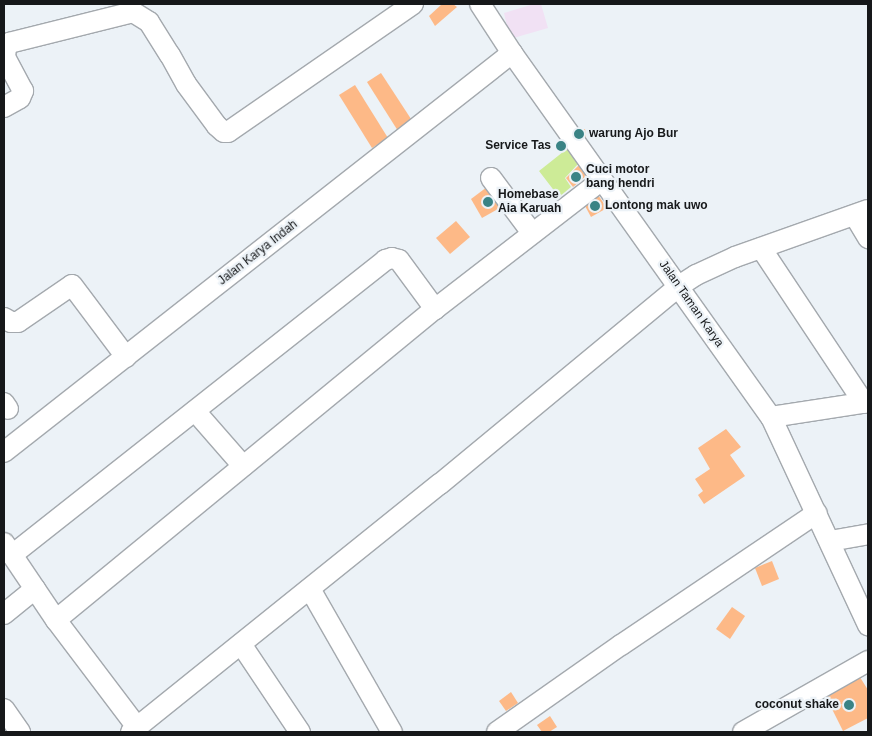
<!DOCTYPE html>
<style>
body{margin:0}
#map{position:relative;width:872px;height:736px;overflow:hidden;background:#ecf2f7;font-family:Helvetica,sans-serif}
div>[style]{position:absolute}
.commercial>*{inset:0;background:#f1e1f4}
.green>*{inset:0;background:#cdeb97}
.building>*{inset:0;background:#fdb987}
.roads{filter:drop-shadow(1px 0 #a4a9ae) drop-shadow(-1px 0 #a4a9ae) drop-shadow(0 1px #a4a9ae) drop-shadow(0 -1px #a4a9ae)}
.minor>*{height:20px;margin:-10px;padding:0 10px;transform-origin:10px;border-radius:10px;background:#fff}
.dots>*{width:14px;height:14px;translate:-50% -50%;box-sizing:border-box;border:2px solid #ecf2f7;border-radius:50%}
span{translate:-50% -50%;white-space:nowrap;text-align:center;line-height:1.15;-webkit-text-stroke:4.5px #ecf2f7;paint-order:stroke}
.poi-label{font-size:12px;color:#16181a;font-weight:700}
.left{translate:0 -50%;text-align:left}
.right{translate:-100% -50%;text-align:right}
.street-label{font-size:12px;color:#16181a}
.frame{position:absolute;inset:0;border:5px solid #16181a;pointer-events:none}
</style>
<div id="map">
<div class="commercial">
<i style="clip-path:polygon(534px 4px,541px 4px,548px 28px,510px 39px,504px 13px)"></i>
</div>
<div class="green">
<i style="clip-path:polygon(568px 148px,578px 164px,565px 178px,571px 187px,559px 197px,539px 171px)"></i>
</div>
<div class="building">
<i style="clip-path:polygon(442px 4px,453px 4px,457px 7px,435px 26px,429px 16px)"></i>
<i style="clip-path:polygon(381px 73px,413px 122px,398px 131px,367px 82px)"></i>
<i style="clip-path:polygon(355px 85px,388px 138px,372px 148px,339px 95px)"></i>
<i style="clip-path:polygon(585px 129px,586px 137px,578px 142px,570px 131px)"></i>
<i style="clip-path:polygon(562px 142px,564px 147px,559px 149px,557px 145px)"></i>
<i style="clip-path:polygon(579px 165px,586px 176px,573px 187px,566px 178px)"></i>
<i style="clip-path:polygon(491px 184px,505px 205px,482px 218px,471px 199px)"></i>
<i style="clip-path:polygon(596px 192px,607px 208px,591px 217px,584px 204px)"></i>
<i style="clip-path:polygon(456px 221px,470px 237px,450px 254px,436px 238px)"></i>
<i style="clip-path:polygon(726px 429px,741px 447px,730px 455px,745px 476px,704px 504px,698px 495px,703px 491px,695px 479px,710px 469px,698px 448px)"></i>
<i style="clip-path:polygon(772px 561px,779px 579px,762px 586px,755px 568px)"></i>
<i style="clip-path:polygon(732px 607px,745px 616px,730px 639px,716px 629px)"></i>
<i style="clip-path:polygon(858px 674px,868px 690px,868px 718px,843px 731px,824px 693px)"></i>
<i style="clip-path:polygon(511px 692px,518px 703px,506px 711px,499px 701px)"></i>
<i style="clip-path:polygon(550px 716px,557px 727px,549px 732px,542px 732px,537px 725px)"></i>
</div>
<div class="roads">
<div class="minor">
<i style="left:480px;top:4px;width:59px;rotate:56.9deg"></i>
<i style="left:512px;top:53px;width:447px;rotate:54.6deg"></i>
<i style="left:771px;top:417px;width:230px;rotate:65deg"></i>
<i style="left:4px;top:107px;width:18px;rotate:-29deg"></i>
<i style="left:20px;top:98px;width:8px;rotate:-67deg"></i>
<i style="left:23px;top:91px;width:38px;rotate:-118deg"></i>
<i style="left:5px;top:57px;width:9px;rotate:-84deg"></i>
<i style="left:6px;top:48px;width:6px;rotate:-59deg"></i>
<i style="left:9px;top:43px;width:128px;rotate:-14deg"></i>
<i style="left:133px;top:12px;width:19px;rotate:32deg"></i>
<i style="left:149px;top:22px;width:39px;rotate:58deg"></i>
<i style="left:170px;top:55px;width:33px;rotate:61deg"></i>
<i style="left:186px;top:84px;width:52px;rotate:53.6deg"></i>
<i style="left:217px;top:126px;width:9px;rotate:41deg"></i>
<i style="left:224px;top:132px;width:4px"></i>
<i style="left:228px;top:132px;width:225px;rotate:-34.7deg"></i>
<i style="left:491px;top:178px;width:69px;rotate:53.3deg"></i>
<i style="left:855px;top:216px;width:26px;rotate:59deg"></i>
<i style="left:761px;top:248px;width:186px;rotate:56.4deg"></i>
<i style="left:4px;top:318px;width:8px;rotate:30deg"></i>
<i style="left:11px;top:322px;width:7px"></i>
<i style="left:18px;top:322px;width:65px;rotate:-34.4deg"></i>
<i style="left:72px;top:285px;width:90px;rotate:53.1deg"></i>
<i style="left:4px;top:403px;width:7px;rotate:56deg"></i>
<i style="left:195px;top:411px;width:73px;rotate:48.9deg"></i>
<i style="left:771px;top:417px;width:98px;rotate:-8.8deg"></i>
<i style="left:4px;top:452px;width:646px;rotate:-38.15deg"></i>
<i style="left:830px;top:541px;width:39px;rotate:-10deg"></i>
<i style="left:4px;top:543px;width:93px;rotate:56deg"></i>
<i style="left:56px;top:620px;width:134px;rotate:52.9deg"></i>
<i style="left:12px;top:555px;width:476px;rotate:-38.3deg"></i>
<i style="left:385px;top:260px;width:7px;rotate:-16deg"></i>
<i style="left:392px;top:258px;width:7px;rotate:16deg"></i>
<i style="left:399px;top:260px;width:61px;rotate:53.7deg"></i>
<i style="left:310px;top:589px;width:165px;rotate:60.2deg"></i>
<i style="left:4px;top:614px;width:40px;rotate:-39deg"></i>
<i style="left:56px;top:620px;width:490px;rotate:-39.4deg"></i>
<i style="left:435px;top:309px;width:211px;rotate:-37.7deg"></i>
<i style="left:241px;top:644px;width:106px;rotate:56.2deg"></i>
<i style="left:4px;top:709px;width:28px;rotate:55deg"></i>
<i style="left:131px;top:732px;width:396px;rotate:-38.8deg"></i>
<i style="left:440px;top:484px;width:310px;rotate:-39.6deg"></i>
<i style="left:679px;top:286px;width:20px;rotate:-33deg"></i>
<i style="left:696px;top:275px;width:43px;rotate:-24.8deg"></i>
<i style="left:735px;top:257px;width:141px;rotate:-19.5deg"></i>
<i style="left:497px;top:732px;width:151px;rotate:-35.1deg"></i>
<i style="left:621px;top:645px;width:236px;rotate:-34deg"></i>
<i style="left:743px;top:732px;width:144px;rotate:-29.6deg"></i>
</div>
</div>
<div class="dots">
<i style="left:579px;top:134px;background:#3a8385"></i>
<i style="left:561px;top:146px;background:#3a8385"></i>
<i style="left:576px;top:177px;background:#3a8385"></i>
<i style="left:488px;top:202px;background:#3a8385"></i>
<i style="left:595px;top:206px;background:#3a8385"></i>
<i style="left:849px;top:705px;background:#3a8385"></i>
</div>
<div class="poi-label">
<span class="left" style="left:589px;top:134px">warung Ajo Bur</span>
<span class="right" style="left:551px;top:146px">Service Tas</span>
<span class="left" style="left:586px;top:177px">Cuci motor<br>bang hendri</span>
<span class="left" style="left:498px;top:202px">Homebase<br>Aia Karuah</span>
<span class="left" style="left:605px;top:206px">Lontong mak uwo</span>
<span class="right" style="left:839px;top:705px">coconut shake</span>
</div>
<div class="street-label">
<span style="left:258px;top:253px;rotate:-38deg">Jalan Karya Indah</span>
<span style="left:691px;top:304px;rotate:55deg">Jalan Taman Karya</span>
</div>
<div class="frame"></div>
</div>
